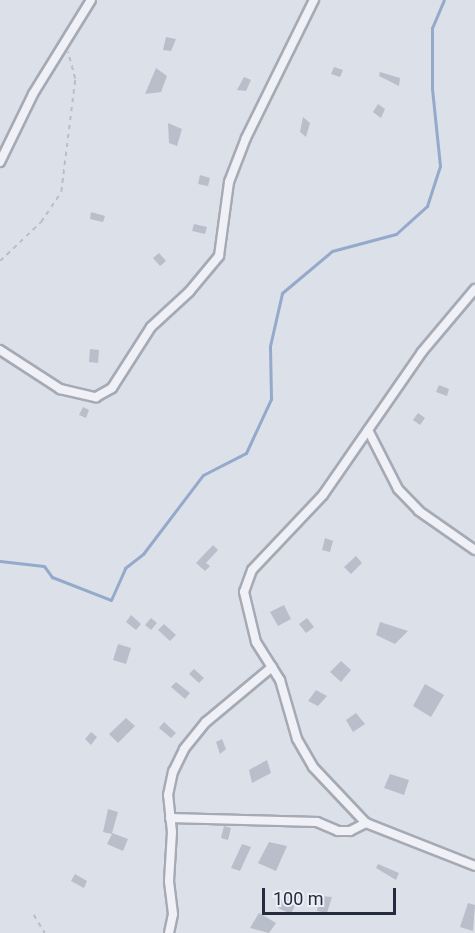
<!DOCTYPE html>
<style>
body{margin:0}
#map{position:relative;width:475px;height:933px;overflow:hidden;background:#dce0e8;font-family:Roboto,sans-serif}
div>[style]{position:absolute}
.stream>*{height:3px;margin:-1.5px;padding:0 1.5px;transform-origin:1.5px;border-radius:1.5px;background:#94a9cb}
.building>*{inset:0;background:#b9becb}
.path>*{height:1.5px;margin-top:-0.75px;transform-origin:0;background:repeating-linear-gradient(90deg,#babec6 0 4.5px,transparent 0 9px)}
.roads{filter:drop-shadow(2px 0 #a5aab5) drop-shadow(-2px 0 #a5aab5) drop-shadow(0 2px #a5aab5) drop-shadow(0 -2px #a5aab5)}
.minor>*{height:8px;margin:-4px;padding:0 4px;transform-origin:4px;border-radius:4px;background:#eff1f6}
span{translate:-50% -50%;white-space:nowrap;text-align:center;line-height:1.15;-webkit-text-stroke:4.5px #eceff5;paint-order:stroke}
.scale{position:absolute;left:262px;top:888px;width:134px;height:27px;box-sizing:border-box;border:3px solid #252c3f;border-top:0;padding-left:8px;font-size:18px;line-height:21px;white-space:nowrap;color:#252c3f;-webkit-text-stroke:4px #eceff5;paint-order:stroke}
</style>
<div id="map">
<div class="stream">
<i style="left:0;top:561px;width:44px;rotate:6.5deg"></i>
<i style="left:44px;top:566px;width:14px;rotate:54deg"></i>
<i style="left:52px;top:577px;width:63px;rotate:21.3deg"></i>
<i style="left:111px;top:600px;width:35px;rotate:-66deg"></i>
<i style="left:125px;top:568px;width:23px;rotate:-38deg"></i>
<i style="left:143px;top:554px;width:99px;rotate:-52.8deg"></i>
<i style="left:203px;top:475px;width:48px;rotate:-27.1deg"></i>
<i style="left:246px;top:453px;width:60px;rotate:-65.2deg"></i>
<i style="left:271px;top:399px;width:53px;rotate:-91.1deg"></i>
<i style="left:270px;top:346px;width:54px;rotate:-77.2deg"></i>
<i style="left:282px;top:293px;width:65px;rotate:-40deg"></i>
<i style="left:332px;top:251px;width:66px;rotate:-14.9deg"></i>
<i style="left:396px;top:234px;width:42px;rotate:-42.1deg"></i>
<i style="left:427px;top:206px;width:42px;rotate:-72deg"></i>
<i style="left:440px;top:166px;width:78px;rotate:-95.9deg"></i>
<i style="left:432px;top:88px;width:60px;rotate:-90deg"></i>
<i style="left:432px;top:28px;width:30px;rotate:-67deg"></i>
</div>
<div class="building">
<i style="clip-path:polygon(166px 37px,176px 39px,171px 51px,163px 50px)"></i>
<i style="clip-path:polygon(334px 67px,343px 70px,340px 77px,331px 74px)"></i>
<i style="clip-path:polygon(156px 68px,167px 76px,161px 92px,145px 94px)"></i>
<i style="clip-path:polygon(380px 72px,400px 78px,399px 86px,379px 76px)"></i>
<i style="clip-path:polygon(244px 77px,251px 80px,246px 91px,237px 90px)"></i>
<i style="clip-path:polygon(378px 104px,385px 109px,381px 118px,373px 112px)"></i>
<i style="clip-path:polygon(303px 117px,310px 123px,306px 137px,300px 132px)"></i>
<i style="clip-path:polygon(168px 123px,182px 129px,177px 146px,169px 143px)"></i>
<i style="clip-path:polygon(200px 175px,210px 178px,208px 186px,198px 184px)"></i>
<i style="clip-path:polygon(91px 212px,105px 216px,103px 222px,90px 219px)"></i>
<i style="clip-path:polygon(194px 224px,207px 227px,205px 234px,192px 231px)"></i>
<i style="clip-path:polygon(159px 253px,166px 261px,160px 266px,153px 258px)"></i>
<i style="clip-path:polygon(90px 349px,99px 350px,98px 363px,89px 362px)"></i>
<i style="clip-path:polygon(439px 385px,449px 389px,447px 396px,436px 392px)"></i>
<i style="clip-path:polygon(83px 407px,89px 410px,86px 418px,79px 415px)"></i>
<i style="clip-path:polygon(418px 413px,425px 418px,420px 425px,413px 420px)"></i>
<i style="clip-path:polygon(325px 538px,333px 541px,330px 552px,322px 550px)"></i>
<i style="clip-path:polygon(213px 545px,218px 550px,206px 563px,210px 566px,205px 571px,196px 563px)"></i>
<i style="clip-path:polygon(356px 556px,362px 563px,351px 574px,344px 567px)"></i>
<i style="clip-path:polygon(284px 605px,291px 619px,278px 626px,270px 612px)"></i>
<i style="clip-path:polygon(131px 615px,141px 624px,136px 630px,126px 622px)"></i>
<i style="clip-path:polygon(151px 618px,157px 623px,151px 630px,145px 625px)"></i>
<i style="clip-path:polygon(307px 618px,314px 627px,306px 633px,299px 624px)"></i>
<i style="clip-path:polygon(380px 622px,408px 631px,395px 644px,376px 635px)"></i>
<i style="clip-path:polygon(164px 624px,176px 635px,170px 641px,158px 630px)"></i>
<i style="clip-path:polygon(118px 644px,131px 648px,126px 664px,113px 660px)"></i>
<i style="clip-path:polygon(341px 661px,351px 670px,341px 682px,330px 672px)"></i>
<i style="clip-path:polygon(194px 669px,204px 678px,199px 683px,189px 674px)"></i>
<i style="clip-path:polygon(176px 682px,190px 693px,185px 699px,171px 687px)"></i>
<i style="clip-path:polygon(425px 684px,444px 695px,431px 717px,413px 706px)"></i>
<i style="clip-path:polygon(316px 690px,327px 696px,318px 706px,308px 701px)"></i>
<i style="clip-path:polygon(356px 713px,365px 724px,353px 732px,346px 720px)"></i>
<i style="clip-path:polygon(126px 718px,135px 726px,118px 743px,109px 734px)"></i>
<i style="clip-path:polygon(164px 722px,176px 733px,171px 738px,159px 728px)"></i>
<i style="clip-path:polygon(91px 732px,97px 737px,91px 745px,85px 739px)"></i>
<i style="clip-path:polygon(222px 739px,226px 749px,220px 754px,216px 742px)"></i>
<i style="clip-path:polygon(267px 760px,271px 773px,252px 783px,249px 770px)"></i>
<i style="clip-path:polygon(390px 774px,409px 780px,404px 795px,384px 788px)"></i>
<i style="clip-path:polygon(108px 809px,118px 812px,112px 833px,128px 839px,123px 851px,107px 844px,112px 834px,103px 832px)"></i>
<i style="clip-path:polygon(224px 826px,231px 828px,228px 840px,221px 838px)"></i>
<i style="clip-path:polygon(269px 842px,287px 846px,276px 871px,258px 863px)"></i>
<i style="clip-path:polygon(242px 844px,251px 847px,240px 871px,231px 868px)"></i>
<i style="clip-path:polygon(378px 864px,399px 873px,396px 880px,376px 868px)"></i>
<i style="clip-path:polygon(75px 874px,87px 881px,84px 888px,71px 881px)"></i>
<i style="clip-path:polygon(285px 891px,300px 895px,291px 914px,278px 908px)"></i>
<i style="clip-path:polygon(320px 896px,332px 897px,327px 913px,317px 911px)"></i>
<i style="clip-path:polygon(468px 903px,475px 905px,473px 931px,460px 927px)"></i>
<i style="clip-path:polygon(259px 913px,276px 923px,269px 933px,250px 928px)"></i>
</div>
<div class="path">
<i style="left:0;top:261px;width:57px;rotate:-43.6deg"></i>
<i style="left:41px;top:222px;width:36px;rotate:-56deg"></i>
<i style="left:61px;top:192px;width:114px;rotate:-82.9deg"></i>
<i style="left:75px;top:79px;width:28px;rotate:-105deg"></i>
<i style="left:34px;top:915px;width:21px;rotate:59deg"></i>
</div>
<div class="roads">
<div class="minor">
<i style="left:0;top:162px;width:76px;rotate:-64.1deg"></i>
<i style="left:33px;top:94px;width:110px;rotate:-58.3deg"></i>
<i style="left:475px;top:289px;width:82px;rotate:130.1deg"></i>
<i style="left:422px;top:352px;width:174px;rotate:124.7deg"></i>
<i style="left:323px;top:495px;width:103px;rotate:133.4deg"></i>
<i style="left:252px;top:570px;width:23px;rotate:110deg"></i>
<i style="left:244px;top:592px;width:51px;rotate:76.5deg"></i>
<i style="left:256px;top:642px;width:45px;rotate:57.7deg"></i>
<i style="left:280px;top:680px;width:61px;rotate:73.9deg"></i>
<i style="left:297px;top:739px;width:32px;rotate:60deg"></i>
<i style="left:313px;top:767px;width:77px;rotate:46.6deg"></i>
<i style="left:366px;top:823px;width:117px;rotate:21.5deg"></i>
<i style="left:0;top:350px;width:72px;rotate:33deg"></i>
<i style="left:60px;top:389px;width:37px;rotate:13deg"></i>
<i style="left:96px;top:397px;width:18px;rotate:-29deg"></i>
<i style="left:112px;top:388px;width:72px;rotate:-57.4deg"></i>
<i style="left:151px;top:327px;width:52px;rotate:-42.6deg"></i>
<i style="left:189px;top:292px;width:47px;rotate:-50.2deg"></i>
<i style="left:219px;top:256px;width:75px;rotate:-82.3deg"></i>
<i style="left:229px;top:182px;width:47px;rotate:-68.9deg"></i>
<i style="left:246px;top:138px;width:154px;rotate:-63.8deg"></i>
<i style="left:368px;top:430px;width:66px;rotate:63deg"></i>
<i style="left:398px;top:489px;width:30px;rotate:46deg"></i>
<i style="left:419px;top:511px;width:68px;rotate:34.9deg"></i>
<i style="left:170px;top:818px;width:147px;rotate:1.6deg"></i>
<i style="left:317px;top:822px;width:23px;rotate:23deg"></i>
<i style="left:338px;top:831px;width:12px"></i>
<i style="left:350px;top:831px;width:18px;rotate:-27deg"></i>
<i style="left:169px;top:933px;width:19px;rotate:-78deg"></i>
<i style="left:173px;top:914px;width:33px;rotate:-97deg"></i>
<i style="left:169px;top:881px;width:49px;rotate:-86.5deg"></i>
<i style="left:172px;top:832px;width:37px;rotate:-96deg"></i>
<i style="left:168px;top:795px;width:24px;rotate:-78deg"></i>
<i style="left:173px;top:772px;width:25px;rotate:-64deg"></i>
<i style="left:184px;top:749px;width:35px;rotate:-51deg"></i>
<i style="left:206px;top:722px;width:86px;rotate:-39.8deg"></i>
</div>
</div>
<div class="scale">100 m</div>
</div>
